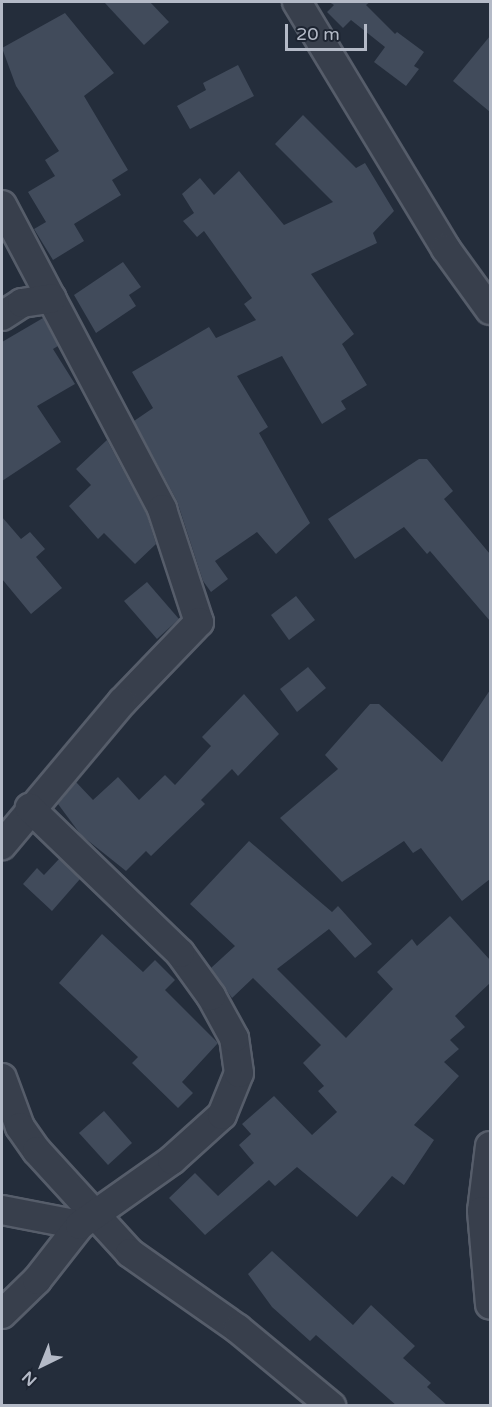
<!DOCTYPE html>
<style>
body{margin:0}
#map{position:relative;width:492px;height:1407px;overflow:hidden;background:#242d3b;font-family:"Varela Round",sans-serif}
div>[style]{position:absolute}
.building>*{inset:0;background:#414b5b}
.roads{filter:drop-shadow(2px 0 #565d6a) drop-shadow(-2px 0 #565d6a) drop-shadow(0 2px #565d6a) drop-shadow(0 -2px #565d6a)}
.minor>*{height:28px;margin:-14px;padding:0 14px;transform-origin:14px;border-radius:14px;background:#383f4c}
span{translate:-50% -50%;white-space:nowrap;text-align:center;line-height:1.15;-webkit-text-stroke:6px #1d2431;paint-order:stroke}
.frame{position:absolute;inset:0;border:3px solid #b4bac7;pointer-events:none}
.north{position:absolute;left:12px;top:1335px;width:60px;height:60px;-webkit-text-stroke:4px #1d2431;paint-order:stroke;rotate:223deg;font-size:16px;font-weight:700;line-height:24px;text-align:center;color:#b4bac7}
.north::after{content:'';display:block;margin:auto;width:21px;height:27px;background:#b4bac7;clip-path:polygon(50% 0,100% 100%,50% 72%,0 100%)}
.scale{position:absolute;left:285px;top:24px;width:82px;height:27px;box-sizing:border-box;border:3px solid #b4bac7;border-top:0;padding-left:8px;font-size:18px;line-height:21px;white-space:nowrap;color:#b4bac7;-webkit-text-stroke:4px #1d2431;paint-order:stroke}
</style>
<div id="map">
<div class="building">
<i style="clip-path:polygon(104px 2px,150px 2px,169px 22px,144px 45px)"></i>
<i style="clip-path:polygon(329px 2px,370px 2px,366px 5px,395px 34px,397px 32px,424px 52px,414px 66px,419px 69px,406px 86px,374px 62px,385px 47px,351px 20px,343px 28px,327px 12px,334px 5px)"></i>
<i style="clip-path:polygon(65px 13px,114px 73px,84px 96px,128px 170px,112px 180px,121px 195px,74px 224px,84px 241px,53px 260px,34px 229px,46px 222px,28px 192px,55px 176px,45px 160px,59px 151px,16px 86px,2px 48px)"></i>
<i style="clip-path:polygon(490px 36px,490px 112px,453px 81px)"></i>
<i style="clip-path:polygon(238px 65px,254px 96px,190px 129px,177px 106px,206px 90px,203px 83px)"></i>
<i style="clip-path:polygon(303px 115px,356px 168px,365px 163px,394px 211px,373px 233px,377px 243px,311px 274px,354px 334px,342px 344px,367px 385px,341px 401px,346px 409px,322px 424px,282px 356px,237px 376px,268px 427px,259px 433px,310px 523px,276px 554px,257px 532px,215px 561px,228px 579px,211px 592px,203px 581px,177px 501px,134px 421px,153px 408px,132px 372px,209px 327px,216px 338px,256px 320px,244px 304px,252px 298px,204px 231px,197px 237px,183px 221px,194px 213px,182px 194px,200px 178px,214px 195px,239px 171px,284px 225px,333px 202px,275px 144px)"></i>
<i style="clip-path:polygon(123px 262px,141px 287px,129px 295px,136px 306px,96px 333px,74px 295px)"></i>
<i style="clip-path:polygon(43px 318px,58px 346px,53px 349px,75px 384px,37px 406px,61px 442px,2px 481px,2px 342px)"></i>
<i style="clip-path:polygon(107px 440px,147px 515px,156px 544px,135px 564px,104px 533px,98px 539px,69px 506px,91px 485px,76px 469px)"></i>
<i style="clip-path:polygon(419px 459px,427px 459px,453px 491px,444px 499px,490px 554px,490px 621px,430px 551px,427px 554px,404px 527px,355px 559px,328px 519px)"></i>
<i style="clip-path:polygon(2px 517px,21px 539px,30px 532px,45px 549px,36px 557px,62px 588px,31px 614px,2px 579px)"></i>
<i style="clip-path:polygon(147px 582px,179px 619px,157px 639px,124px 601px)"></i>
<i style="clip-path:polygon(296px 596px,315px 620px,289px 640px,271px 615px)"></i>
<i style="clip-path:polygon(308px 667px,326px 688px,297px 712px,280px 689px)"></i>
<i style="clip-path:polygon(490px 690px,490px 879px,462px 901px,421px 848px,413px 853px,404px 841px,342px 882px,280px 818px,338px 769px,325px 755px,370px 704px,379px 704px,442px 762px)"></i>
<i style="clip-path:polygon(244px 694px,279px 734px,238px 776px,232px 769px,201px 800px,205px 804px,151px 856px,146px 851px,126px 871px,81px 835px,58px 804px,76px 782px,93px 800px,118px 777px,139px 800px,165px 775px,175px 785px,211px 746px,202px 737px)"></i>
<i style="clip-path:polygon(249px 841px,332px 912px,338px 906px,372px 944px,355px 958px,329px 929px,277px 969px,346px 1038px,393px 989px,377px 972px,412px 939px,417px 946px,450px 916px,490px 960px,490px 983px,455px 1016px,465px 1027px,450px 1040px,459px 1049px,444px 1062px,459px 1076px,414px 1125px,434px 1140px,404px 1185px,392px 1176px,357px 1217px,297px 1167px,275px 1186px,269px 1180px,205px 1235px,169px 1198px,195px 1173px,218px 1196px,254px 1163px,239px 1145px,251px 1134px,242px 1124px,274px 1096px,312px 1135px,337px 1112px,318px 1091px,324px 1086px,303px 1063px,321px 1045px,253px 978px,232px 998px,211px 968px,235px 946px,190px 904px)"></i>
<i style="clip-path:polygon(59px 859px,80px 879px,52px 911px,23px 884px,37px 868px,44px 875px)"></i>
<i style="clip-path:polygon(102px 934px,143px 972px,155px 960px,175px 980px,165px 990px,218px 1043px,182px 1082px,193px 1093px,178px 1108px,132px 1063px,138px 1057px,59px 983px)"></i>
<i style="clip-path:polygon(104px 1111px,132px 1143px,108px 1165px,79px 1133px)"></i>
<i style="clip-path:polygon(272px 1251px,353px 1325px,371px 1305px,415px 1346px,403px 1358px,431px 1383px,427px 1387px,448px 1406px,397px 1406px,316px 1335px,310px 1341px,272px 1307px,248px 1274px)"></i>
</div>
<div class="roads">
<div class="minor">
<i style="left:297px;top:2px;width:288px;rotate:58.9deg"></i>
<i style="left:446px;top:249px;width:75px;rotate:54.2deg"></i>
<i style="left:2px;top:205px;width:344px;rotate:62.2deg"></i>
<i style="left:162px;top:509px;width:119px;rotate:71.9deg"></i>
<i style="left:199px;top:622px;width:111px;rotate:133.9deg"></i>
<i style="left:122px;top:702px;width:187px;rotate:130deg"></i>
<i style="left:2px;top:316px;width:24px;rotate:-33deg"></i>
<i style="left:22px;top:303px;width:30px;rotate:-9deg"></i>
<i style="left:2px;top:1078px;width:52px;rotate:69.8deg"></i>
<i style="left:20px;top:1127px;width:29px;rotate:55deg"></i>
<i style="left:37px;top:1151px;width:138px;rotate:47.6deg"></i>
<i style="left:130px;top:1253px;width:132px;rotate:35.1deg"></i>
<i style="left:238px;top:1329px;width:121px;rotate:39.6deg"></i>
<i style="left:490px;top:1146px;width:65px;rotate:97deg"></i>
<i style="left:482px;top:1211px;width:94px;rotate:85.1deg"></i>
<i style="left:2px;top:1210px;width:79px;rotate:10.9deg"></i>
<i style="left:2px;top:1314px;width:49px;rotate:-44.2deg"></i>
<i style="left:37px;top:1280px;width:70px;rotate:-52deg"></i>
<i style="left:80px;top:1225px;width:113px;rotate:-35.2deg"></i>
<i style="left:172px;top:1160px;width:67px;rotate:-42deg"></i>
<i style="left:222px;top:1115px;width:45px;rotate:-68deg"></i>
<i style="left:239px;top:1073px;width:35px;rotate:-98deg"></i>
<i style="left:234px;top:1038px;width:48px;rotate:-118.7deg"></i>
<i style="left:211px;top:996px;width:53px;rotate:-125.8deg"></i>
<i style="left:180px;top:953px;width:209px;rotate:-136deg"></i>
</div>
</div>
<div class="frame"></div>
<div class="north">N</div>
<div class="scale">20 m</div>
</div>
